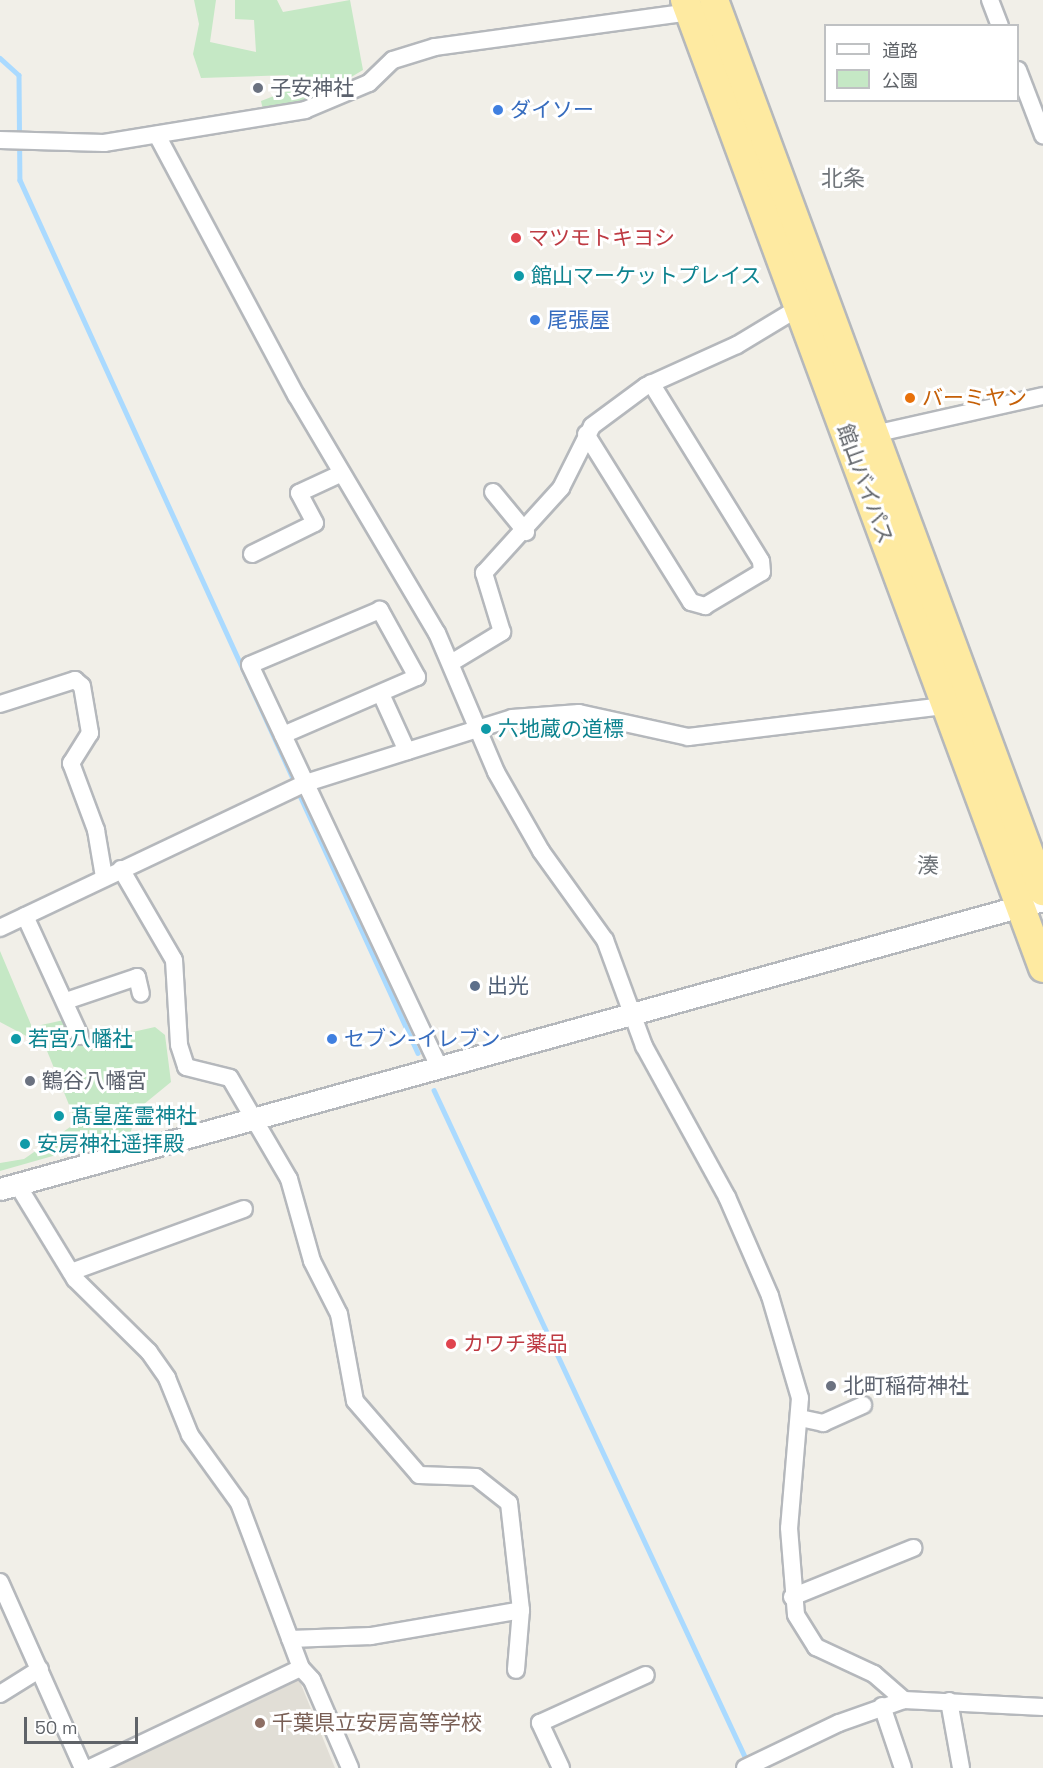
<!DOCTYPE html>
<meta charset="utf-8">
<style>
body{margin:0}
#map{position:relative;width:1043px;height:1768px;overflow:hidden;background:#f1efe8;font-family:"Space Grotesk","Noto Sans JP",sans-serif}
div>[style]{position:absolute}
.education>*{inset:0;background:#e1ded6}
.green>*{inset:0;background:#c5e8c5}
.stream>*{height:4.5px;margin:-2.25px;padding:0 2.25px;transform-origin:2.25px;border-radius:2.25px;background:#aadaff}
.roads{filter:drop-shadow(2px 0 #b5b8bc) drop-shadow(-2px 0 #b5b8bc) drop-shadow(0 2px #b5b8bc) drop-shadow(0 -2px #b5b8bc)}
.minor>*{height:16px;margin:-8px;padding:0 8px;transform-origin:8px;border-radius:8px;background:#fff}
.tertiary>*{height:21px;margin:-10.5px;padding:0 10.5px;transform-origin:10.5px;border-radius:10.5px;background:#fff}
.trunk>*{height:28px;margin:-14px;padding:0 14px;transform-origin:14px;border-radius:14px;background:#feeaa1}
.dots>*{width:16px;height:16px;translate:-50% -50%;box-sizing:border-box;border:3px solid #fff;border-radius:50%}
span{translate:-50% -50%;white-space:nowrap;text-align:center;line-height:1.15;-webkit-text-stroke:6px #fff;paint-order:stroke}
.worship-label{font-size:21px;color:#5b616d}
.left{translate:0 -50%;text-align:left}
.shop-label{font-size:21px;color:#366cbe}
.health-label{font-size:21px;color:#be3a42}
.culture-label{font-size:21px;color:#0d838f}
.food-label{font-size:21px;color:#c56008}
.street-label{font-size:21px;color:#5f6368}
.service-label{font-size:21px;color:#4e5e75}
.education-label{font-size:21px;color:#785e54}
.neighbourhood-label{font-size:22px;color:#70757a}
.legend{position:absolute;left:824px;top:24px;width:195px;height:78px;box-sizing:border-box;background:#fff;border:2px solid #bfc1c3;margin:0;padding:8px 10px;list-style:none;font-size:18px;color:#5f6368}
.legend li{display:flex;align-items:center;gap:12px;height:30px}
.legend b{width:30px;border:2px solid #bfc1c3}
.scale{position:absolute;left:24px;top:1717px;width:114px;height:27px;box-sizing:border-box;border:3px solid #5f6368;border-top:0;padding-left:8px;font-size:18px;line-height:21px;white-space:nowrap;color:#5f6368;-webkit-text-stroke:4px #fff;paint-order:stroke}
</style>
<div id="map">
<div class="education">
<i style="clip-path:polygon(298px 1677px,335px 1768px,110px 1768px)"></i>
</div>
<div class="green">
<i style="clip-path:polygon(194px 0,216px 0,210px 42px,256px 52px,254px 20px,235px 19px,235px 0,277px 0,283px 12px,350px 0,363px 70px,311px 101px,263px 110px,261px 101px,292px 89px,289px 75px,201px 78px,193px 54px,199px 24px)"></i>
<i style="clip-path:polygon(0 951px,32px 1027px,64px 1020px,83px 1043px,155px 1027px,165px 1035px,171px 1082px,138px 1109px,130px 1134px,0 1171px,0 1163px,24px 1159px,73px 1125px,74px 1117px,45px 1046px,0 1022px)"></i>
</div>
<div class="stream">
<i style="left:0;top:58px;width:25px;rotate:42deg"></i>
<i style="left:19px;top:75px;width:105px;rotate:89.5deg"></i>
<i style="left:20px;top:180px;width:663px;rotate:65.48deg"></i>
<i style="left:298px;top:791px;width:288px;rotate:65.4deg"></i>
<i style="left:434px;top:1090px;width:743px;rotate:64.99deg"></i>
</div>
<div class="roads">
<div class="minor">
<i style="left:990px;top:0;width:28px;rotate:69deg"></i>
<i style="left:1018px;top:70px;width:70px;rotate:69deg"></i>
<i style="left:157px;top:135px;width:295px;rotate:61.9deg"></i>
<i style="left:296px;top:395px;width:277px;rotate:59.4deg"></i>
<i style="left:437px;top:633px;width:151px;rotate:67deg"></i>
<i style="left:496px;top:772px;width:91px;rotate:60.3deg"></i>
<i style="left:541px;top:851px;width:110px;rotate:54.3deg"></i>
<i style="left:605px;top:940px;width:113px;rotate:69.8deg"></i>
<i style="left:644px;top:1046px;width:172px;rotate:61.2deg"></i>
<i style="left:727px;top:1197px;width:108px;rotate:66.5deg"></i>
<i style="left:770px;top:1296px;width:106px;rotate:73.6deg"></i>
<i style="left:800px;top:1398px;width:130px;rotate:94.8deg"></i>
<i style="left:789px;top:1528px;width:87px;rotate:85.4deg"></i>
<i style="left:796px;top:1615px;width:38px;rotate:58deg"></i>
<i style="left:816px;top:1647px;width:64px;rotate:25deg"></i>
<i style="left:874px;top:1674px;width:40px;rotate:41deg"></i>
<i style="left:0;top:140px;width:104px;rotate:1.7deg"></i>
<i style="left:104px;top:143px;width:204px;rotate:-9.3deg"></i>
<i style="left:305px;top:110px;width:69px;rotate:-22.9deg"></i>
<i style="left:369px;top:83px;width:33px;rotate:-44deg"></i>
<i style="left:393px;top:60px;width:44px;rotate:-17.2deg"></i>
<i style="left:435px;top:47px;width:257px;rotate:-7.8deg"></i>
<i style="left:586px;top:434px;width:198px;rotate:58deg"></i>
<i style="left:691px;top:602px;width:15px;rotate:16deg"></i>
<i style="left:705px;top:606px;width:66px;rotate:-30.8deg"></i>
<i style="left:762px;top:572px;width:11px;rotate:-95deg"></i>
<i style="left:761px;top:561px;width:209px;rotate:-121.7deg"></i>
<i style="left:874px;top:434px;width:173px;rotate:-12.7deg"></i>
<i style="left:493px;top:492px;width:52px;rotate:50.5deg"></i>
<i style="left:252px;top:554px;width:70px;rotate:-26.2deg"></i>
<i style="left:315px;top:523px;width:34px;rotate:-118deg"></i>
<i style="left:299px;top:493px;width:47px;rotate:-24.9deg"></i>
<i style="left:451px;top:663px;width:60px;rotate:-31.3deg"></i>
<i style="left:502px;top:632px;width:62px;rotate:-107deg"></i>
<i style="left:484px;top:573px;width:115px;rotate:-47.8deg"></i>
<i style="left:561px;top:488px;width:69px;rotate:-63.4deg"></i>
<i style="left:592px;top:426px;width:67px;rotate:-36.5deg"></i>
<i style="left:646px;top:386px;width:100px;rotate:-24.3deg"></i>
<i style="left:737px;top:345px;width:74px;rotate:-31.1deg"></i>
<i style="left:381px;top:694px;width:63px;rotate:65.5deg"></i>
<i style="left:0;top:704px;width:79px;rotate:-17.7deg"></i>
<i style="left:75px;top:680px;width:9px;rotate:41deg"></i>
<i style="left:82px;top:686px;width:48px;rotate:80.3deg"></i>
<i style="left:90px;top:733px;width:36px;rotate:122deg"></i>
<i style="left:71px;top:763px;width:72px;rotate:69.5deg"></i>
<i style="left:96px;top:830px;width:48px;rotate:80.3deg"></i>
<i style="left:283px;top:735px;width:146px;rotate:-23.4deg"></i>
<i style="left:417px;top:677px;width:77px;rotate:-118.9deg"></i>
<i style="left:380px;top:610px;width:141px;rotate:157.1deg"></i>
<i style="left:250px;top:665px;width:446px;rotate:64.8deg"></i>
<i style="left:121px;top:869px;width:105px;rotate:59.8deg"></i>
<i style="left:174px;top:960px;width:85px;rotate:86.6deg"></i>
<i style="left:179px;top:1045px;width:23px;rotate:72deg"></i>
<i style="left:186px;top:1067px;width:45px;rotate:14deg"></i>
<i style="left:230px;top:1078px;width:117px;rotate:59.7deg"></i>
<i style="left:289px;top:1179px;width:85px;rotate:74.3deg"></i>
<i style="left:312px;top:1261px;width:59px;rotate:63deg"></i>
<i style="left:339px;top:1314px;width:88px;rotate:79.6deg"></i>
<i style="left:355px;top:1401px;width:98px;rotate:49.1deg"></i>
<i style="left:419px;top:1475px;width:57px;rotate:2deg"></i>
<i style="left:476px;top:1477px;width:42px;rotate:38.2deg"></i>
<i style="left:509px;top:1503px;width:108px;rotate:83.6deg"></i>
<i style="left:521px;top:1610px;width:60px;rotate:94.8deg"></i>
<i style="left:25px;top:916px;width:132px;rotate:65.4deg"></i>
<i style="left:0;top:928px;width:339px;rotate:-25.4deg"></i>
<i style="left:306px;top:783px;width:216px;rotate:-17.5deg"></i>
<i style="left:512px;top:718px;width:67px;rotate:-4.3deg"></i>
<i style="left:579px;top:713px;width:112px;rotate:12.4deg"></i>
<i style="left:688px;top:737px;width:260px;rotate:-6.9deg"></i>
<i style="left:66px;top:1001px;width:75px;rotate:-18.7deg"></i>
<i style="left:137px;top:977px;width:17px;rotate:77deg"></i>
<i style="left:17px;top:1184px;width:111px;rotate:58.6deg"></i>
<i style="left:75px;top:1279px;width:104px;rotate:44.6deg"></i>
<i style="left:149px;top:1352px;width:32px;rotate:55deg"></i>
<i style="left:167px;top:1378px;width:61px;rotate:68deg"></i>
<i style="left:190px;top:1435px;width:84px;rotate:54.2deg"></i>
<i style="left:239px;top:1503px;width:176px;rotate:69.4deg"></i>
<i style="left:301px;top:1668px;width:16px;rotate:47deg"></i>
<i style="left:312px;top:1680px;width:96px;rotate:66.6deg"></i>
<i style="left:71px;top:1272px;width:184px;rotate:-20deg"></i>
<i style="left:800px;top:1418px;width:24px;rotate:12deg"></i>
<i style="left:823px;top:1423px;width:44px;rotate:-24.2deg"></i>
<i style="left:0;top:1582px;width:204px;rotate:66deg"></i>
<i style="left:792px;top:1597px;width:131px;rotate:-22deg"></i>
<i style="left:290px;top:1639px;width:81px;rotate:-2.1deg"></i>
<i style="left:371px;top:1636px;width:152px;rotate:-9.8deg"></i>
<i style="left:0;top:1694px;width:47px;rotate:-32deg"></i>
<i style="left:949px;top:1701px;width:68px;rotate:79.8deg"></i>
<i style="left:882px;top:1706px;width:65px;rotate:71.3deg"></i>
<i style="left:90px;top:1768px;width:233px;rotate:-25.4deg"></i>
<i style="left:561px;top:1768px;width:50px;rotate:-115deg"></i>
<i style="left:540px;top:1723px;width:116px;rotate:-24.4deg"></i>
<i style="left:745px;top:1768px;width:104px;rotate:-25.6deg"></i>
<i style="left:839px;top:1723px;width:69px;rotate:-19.5deg"></i>
<i style="left:904px;top:1700px;width:139px;rotate:2.9deg"></i>
</div>
<div class="tertiary">
<i style="left:0;top:1189px;width:1082px;rotate:-15.49deg"></i>
</div>
<div class="trunk">
<i style="left:685px;top:0;width:1032px;rotate:69.7deg"></i>
<i style="left:714px;top:0;width:950px;rotate:69.73deg"></i>
</div>
</div>
<div class="dots">
<i style="left:258px;top:88px;background:#6b7280"></i>
<i style="left:498px;top:110px;background:#3f7fe0"></i>
<i style="left:516px;top:238px;background:#e0444e"></i>
<i style="left:519px;top:276px;background:#0f9aa8"></i>
<i style="left:535px;top:320px;background:#3f7fe0"></i>
<i style="left:910px;top:398px;background:#e8710a"></i>
<i style="left:486px;top:729px;background:#0f9aa8"></i>
<i style="left:475px;top:986px;background:#5c6f8a"></i>
<i style="left:16px;top:1039px;background:#0f9aa8"></i>
<i style="left:332px;top:1039px;background:#3f7fe0"></i>
<i style="left:30px;top:1081px;background:#6b7280"></i>
<i style="left:59px;top:1116px;background:#0f9aa8"></i>
<i style="left:25px;top:1144px;background:#0f9aa8"></i>
<i style="left:451px;top:1344px;background:#e0444e"></i>
<i style="left:831px;top:1386px;background:#6b7280"></i>
<i style="left:260px;top:1723px;background:#8d6e63"></i>
</div>
<div class="worship-label">
<span class="left" style="left:270px;top:88px">子安神社</span>
<span class="left" style="left:42px;top:1081px">鶴谷八幡宮</span>
<span class="left" style="left:843px;top:1386px">北町稲荷神社</span>
</div>
<div class="shop-label">
<span class="left" style="left:510px;top:110px">ダイソー</span>
<span class="left" style="left:547px;top:320px">尾張屋</span>
<span class="left" style="left:344px;top:1039px">セブン-イレブン</span>
</div>
<div class="health-label">
<span class="left" style="left:528px;top:238px">マツモトキヨシ</span>
<span class="left" style="left:463px;top:1344px">カワチ薬品</span>
</div>
<div class="culture-label">
<span class="left" style="left:531px;top:276px">館山マーケットプレイス</span>
<span class="left" style="left:498px;top:729px">六地蔵の道標</span>
<span class="left" style="left:28px;top:1039px">若宮八幡社</span>
<span class="left" style="left:71px;top:1116px">髙皇産霊神社</span>
<span class="left" style="left:37px;top:1144px">安房神社遥拝殿</span>
</div>
<div class="food-label">
<span class="left" style="left:922px;top:398px">バーミヤン</span>
</div>
<div class="street-label">
<span style="left:865px;top:484px;rotate:70deg">館山バイパス</span>
</div>
<div class="service-label">
<span class="left" style="left:487px;top:986px">出光</span>
</div>
<div class="education-label">
<span class="left" style="left:272px;top:1723px">千葉県立安房高等学校</span>
</div>
<div class="neighbourhood-label">
<span style="left:843px;top:179px">北条</span>
<span style="left:928px;top:866px">湊</span>
</div>
<ul class="legend">
<li><b style="height:8px;background:#fff"></b>道路</li>
<li><b style="height:16px;background:#c5e8c5"></b>公園</li>
</ul>
<div class="scale">50 m</div>
</div>
